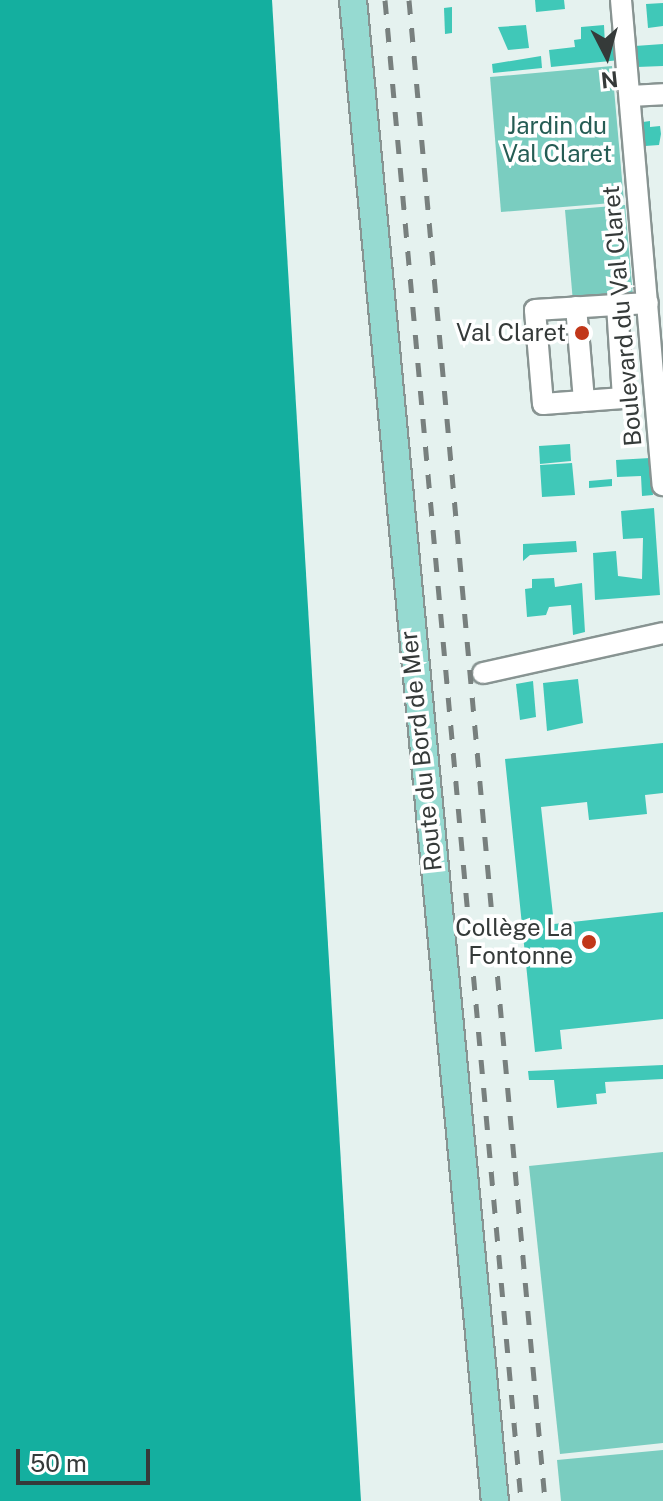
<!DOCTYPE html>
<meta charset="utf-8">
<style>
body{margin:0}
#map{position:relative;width:663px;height:1501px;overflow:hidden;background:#e5f2ef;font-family:"Public Sans",sans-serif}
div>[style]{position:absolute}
.green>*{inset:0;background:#7acdc0}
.water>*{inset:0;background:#14af9f}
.building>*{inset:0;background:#40c8b8}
.roads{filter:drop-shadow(2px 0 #889492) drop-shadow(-2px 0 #889492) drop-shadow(0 2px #889492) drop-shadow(0 -2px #889492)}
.minor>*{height:20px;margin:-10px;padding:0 10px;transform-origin:10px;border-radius:10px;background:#fff}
.major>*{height:26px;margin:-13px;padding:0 13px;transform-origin:13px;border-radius:13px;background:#96dad1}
.rail>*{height:5px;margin-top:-2.5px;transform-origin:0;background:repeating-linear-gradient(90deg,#78807e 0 14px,transparent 0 28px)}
.dots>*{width:22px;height:22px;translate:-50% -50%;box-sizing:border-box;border:4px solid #fff;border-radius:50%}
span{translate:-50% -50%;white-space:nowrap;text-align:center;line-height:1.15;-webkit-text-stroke:7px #fff;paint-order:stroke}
.park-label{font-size:24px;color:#255c54}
.street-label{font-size:24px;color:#353a39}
.poi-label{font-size:24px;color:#353a39}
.right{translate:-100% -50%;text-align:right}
.north{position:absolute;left:567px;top:16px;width:80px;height:80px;-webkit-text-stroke:6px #fff;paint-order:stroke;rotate:174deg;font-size:22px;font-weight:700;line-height:32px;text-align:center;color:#353a39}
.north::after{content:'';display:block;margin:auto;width:28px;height:36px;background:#353a39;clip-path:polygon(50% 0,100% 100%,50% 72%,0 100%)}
.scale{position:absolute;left:16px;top:1449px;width:134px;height:36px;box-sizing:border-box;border:4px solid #353a39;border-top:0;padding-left:10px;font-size:24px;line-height:28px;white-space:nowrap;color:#353a39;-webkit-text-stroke:6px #fff;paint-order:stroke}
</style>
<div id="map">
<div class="green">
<i style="clip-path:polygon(612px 66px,624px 202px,501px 212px,490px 77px)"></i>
<i style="clip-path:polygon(625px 205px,633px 297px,573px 302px,565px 210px)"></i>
<i style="clip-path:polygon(663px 1152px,663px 1443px,560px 1454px,529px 1166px)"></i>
<i style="clip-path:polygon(663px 1450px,663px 1501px,561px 1501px,557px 1460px)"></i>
</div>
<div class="water">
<i style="clip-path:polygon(0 0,272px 0,361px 1501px,0 1501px)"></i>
</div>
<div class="building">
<i style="clip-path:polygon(535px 0,564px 0,565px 9px,536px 12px)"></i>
<i style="clip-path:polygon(663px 3px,663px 26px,648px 28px,646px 4px)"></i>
<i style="clip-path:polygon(452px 7px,452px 33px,445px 34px,444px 8px)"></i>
<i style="clip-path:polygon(526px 25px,529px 48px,508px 50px,498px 27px)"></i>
<i style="clip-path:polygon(604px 25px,605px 45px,617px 44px,620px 60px,551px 67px,549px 50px,575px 47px,574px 40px,581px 39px,581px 27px)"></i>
<i style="clip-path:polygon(663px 44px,663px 66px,637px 67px,635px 46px)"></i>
<i style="clip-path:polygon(541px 56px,542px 68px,493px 73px,492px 64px)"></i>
<i style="clip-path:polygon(650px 121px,650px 127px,660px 126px,661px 134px,659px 145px,645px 146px,643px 122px)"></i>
<i style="clip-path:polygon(570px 444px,571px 461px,540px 464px,539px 446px)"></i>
<i style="clip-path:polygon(650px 458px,653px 495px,642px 496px,641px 476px,617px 477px,616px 460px)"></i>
<i style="clip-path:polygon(572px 463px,575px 495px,542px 497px,540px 465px)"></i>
<i style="clip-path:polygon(612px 479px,612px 486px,589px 488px,589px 481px)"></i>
<i style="clip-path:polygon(654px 508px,660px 595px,595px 600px,593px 553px,616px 551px,618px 576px,642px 579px,643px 538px,623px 539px,621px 511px)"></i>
<i style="clip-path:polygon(576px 541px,577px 552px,530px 555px,523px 561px,523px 544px)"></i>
<i style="clip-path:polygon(554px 578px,555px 587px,582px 583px,585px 632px,573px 635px,571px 605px,549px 607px,546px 615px,527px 617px,525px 589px,532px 588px,532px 579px)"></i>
<i style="clip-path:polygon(578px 679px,583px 723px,547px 731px,543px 683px)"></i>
<i style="clip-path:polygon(533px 681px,536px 717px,520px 720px,516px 684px)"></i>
<i style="clip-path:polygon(663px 743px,663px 793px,645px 795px,647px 814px,589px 820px,587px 802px,541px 807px,554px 924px,663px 912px,663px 1019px,560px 1030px,562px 1049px,535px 1052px,505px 759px)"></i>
<i style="clip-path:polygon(663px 1065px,663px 1079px,605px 1082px,606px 1093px,596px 1094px,597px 1104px,557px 1108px,554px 1080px,529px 1080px,528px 1071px)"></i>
</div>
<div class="roads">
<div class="minor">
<i style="left:621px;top:0;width:487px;rotate:85.1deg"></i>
<i style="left:630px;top:96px;width:33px;rotate:-3deg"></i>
<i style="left:617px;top:305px;width:93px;rotate:86.3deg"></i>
<i style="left:623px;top:398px;width:80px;rotate:175.7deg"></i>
<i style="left:543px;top:404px;width:94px;rotate:-94.9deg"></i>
<i style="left:535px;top:310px;width:113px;rotate:-3.5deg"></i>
<i style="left:576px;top:307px;width:94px;rotate:85.1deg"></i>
<i style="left:483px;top:673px;width:184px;rotate:-12.5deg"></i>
</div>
<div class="major">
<i style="left:353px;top:0;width:1508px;rotate:84.6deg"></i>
</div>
</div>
<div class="rail">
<i style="left:385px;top:0;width:1507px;rotate:84.82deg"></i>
<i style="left:409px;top:0;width:1507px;rotate:84.82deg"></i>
</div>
<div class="dots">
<i style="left:582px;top:333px;background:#c13719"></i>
<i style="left:589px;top:942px;background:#c13719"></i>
</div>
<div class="park-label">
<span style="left:557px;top:140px">Jardin du<br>Val Claret</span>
</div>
<div class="street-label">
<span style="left:622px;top:316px;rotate:-95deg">Boulevard du Val Claret</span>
<span style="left:421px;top:751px;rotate:-96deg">Route du Bord de Mer</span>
</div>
<div class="poi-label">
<span class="right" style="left:566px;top:333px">Val Claret</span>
<span class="right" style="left:573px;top:942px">Collège La<br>Fontonne</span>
</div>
<div class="north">N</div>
<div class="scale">50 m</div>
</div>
